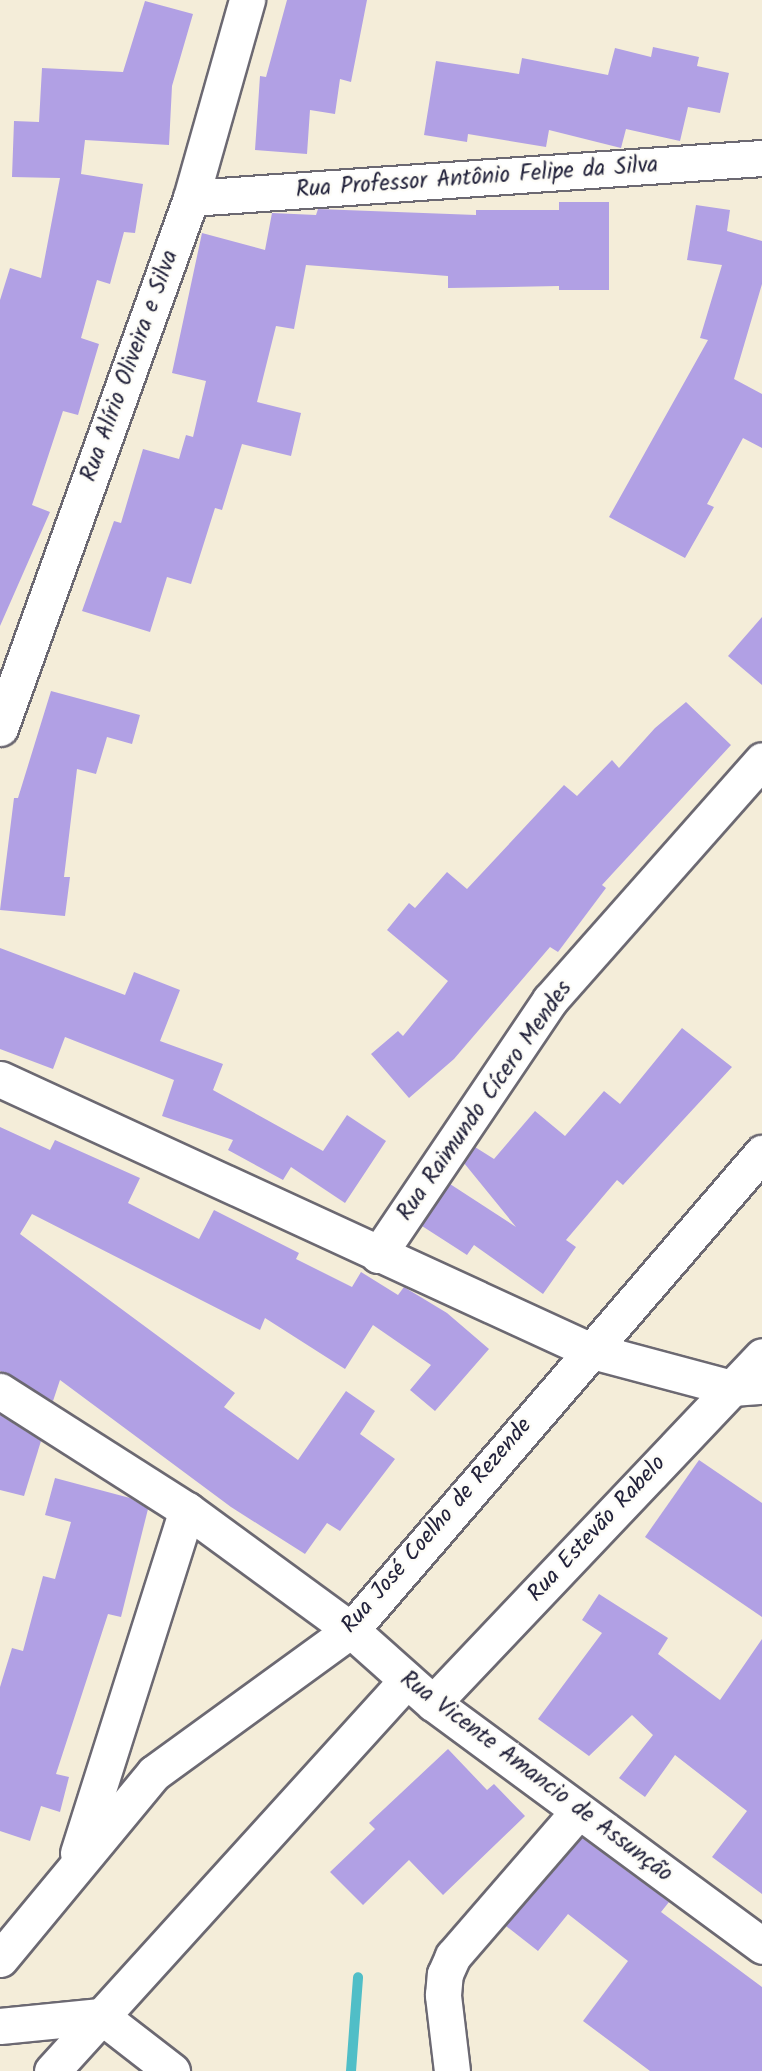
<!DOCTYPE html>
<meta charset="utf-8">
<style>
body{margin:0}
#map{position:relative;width:762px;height:2071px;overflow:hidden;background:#f4edd9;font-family:Kalam,sans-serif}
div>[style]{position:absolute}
.stream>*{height:10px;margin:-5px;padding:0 5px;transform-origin:5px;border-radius:5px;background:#50bec7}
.building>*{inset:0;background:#b1a0e4}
.roads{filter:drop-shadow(2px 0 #6c6972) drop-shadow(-2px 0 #6c6972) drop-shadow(0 2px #6c6972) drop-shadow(0 -2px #6c6972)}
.street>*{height:35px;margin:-17.5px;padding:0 17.5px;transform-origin:17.5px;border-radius:17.5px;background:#fff}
span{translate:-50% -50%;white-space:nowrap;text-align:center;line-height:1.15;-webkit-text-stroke:5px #fdfcf7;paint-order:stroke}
.street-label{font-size:23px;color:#22223b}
</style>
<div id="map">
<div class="stream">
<i style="left:351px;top:2071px;width:94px;rotate:-85.7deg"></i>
</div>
<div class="building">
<i style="clip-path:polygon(287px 0,367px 0,351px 82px,340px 79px,335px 114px,310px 110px,307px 154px,255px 150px,260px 76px,266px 77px)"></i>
<i style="clip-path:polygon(145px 1px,193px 14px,172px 86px,169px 145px,85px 140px,81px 174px,143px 184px,135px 233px,124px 232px,110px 284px,97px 280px,81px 338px,99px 344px,78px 415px,63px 411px,32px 505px,50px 512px,0 626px,0 300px,10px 268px,41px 278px,60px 178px,12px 177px,14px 121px,39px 122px,42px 68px,123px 72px)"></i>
<i style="clip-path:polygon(653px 47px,699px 57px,697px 66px,729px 73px,720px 113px,688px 107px,680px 141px,626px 129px,621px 148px,549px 130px,546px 147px,468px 134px,467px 142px,424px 135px,436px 61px,519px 74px,522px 58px,608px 75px,615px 48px,651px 57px)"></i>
<i style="clip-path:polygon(559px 202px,609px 202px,609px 290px,559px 290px,559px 286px,448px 288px,448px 276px,306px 265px,294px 329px,276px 326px,257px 402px,301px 413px,291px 456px,242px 444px,222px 510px,215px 508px,191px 584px,167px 577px,150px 632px,82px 611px,114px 521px,121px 523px,143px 449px,179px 459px,186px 435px,193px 437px,206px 381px,172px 373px,202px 233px,265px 250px,272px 213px,316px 215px,318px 209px,476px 215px,476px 210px,559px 210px)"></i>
<i style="clip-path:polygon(696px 205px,730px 210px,727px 231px,762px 241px,762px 284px,734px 379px,762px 394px,762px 448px,743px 438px,707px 504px,714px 507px,685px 558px,609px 517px,708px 340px,700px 338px,722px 265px,687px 260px)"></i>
<i style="clip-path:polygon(762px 617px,762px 685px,728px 656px)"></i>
<i style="clip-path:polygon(51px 691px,140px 715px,132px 744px,107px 737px,96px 774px,77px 769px,64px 877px,70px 877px,65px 916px,0 910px,14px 798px,18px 798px)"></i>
<i style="clip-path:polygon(686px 702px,731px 745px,602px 885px,606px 888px,558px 952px,550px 947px,454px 1059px,409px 1098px,371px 1054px,398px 1031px,403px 1036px,448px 981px,387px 930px,409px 903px,415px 908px,447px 872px,467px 889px,564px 785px,577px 796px,612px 760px,619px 768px,655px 728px)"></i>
<i style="clip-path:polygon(0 948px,125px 995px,134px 972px,180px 990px,160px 1041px,223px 1064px,213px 1090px,323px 1151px,347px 1115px,386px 1141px,345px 1203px,291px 1167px,283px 1180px,228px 1150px,233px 1140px,162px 1116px,174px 1080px,65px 1037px,53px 1069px,0 1049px)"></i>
<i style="clip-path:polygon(682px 1028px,732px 1067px,623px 1185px,617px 1180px,566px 1240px,576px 1247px,543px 1294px,474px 1245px,467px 1255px,422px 1226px,450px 1184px,516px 1227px,464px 1163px,475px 1147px,494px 1159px,535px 1111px,565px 1136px,604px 1091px,620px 1104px)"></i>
<i style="clip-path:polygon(0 1127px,50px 1150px,55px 1140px,140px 1178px,128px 1203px,199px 1239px,214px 1210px,299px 1253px,296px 1259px,352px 1287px,361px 1272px,398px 1295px,404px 1287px,447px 1313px,489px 1349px,435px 1411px,410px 1390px,431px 1365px,373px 1325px,345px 1369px,265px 1318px,260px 1330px,32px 1214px,20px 1234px,235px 1393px,224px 1407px,298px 1460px,346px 1391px,375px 1411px,360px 1434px,395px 1459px,340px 1531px,327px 1523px,305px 1554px,231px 1507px,60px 1380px,53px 1401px,0 1371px)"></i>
<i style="clip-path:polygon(0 1415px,41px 1441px,24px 1496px,0 1490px)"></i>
<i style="clip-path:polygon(699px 1460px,762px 1503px,762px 1617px,645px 1537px)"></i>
<i style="clip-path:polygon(55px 1478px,130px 1498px,148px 1509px,121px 1617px,108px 1614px,56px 1774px,69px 1777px,60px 1812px,41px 1806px,30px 1841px,0 1831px,0 1687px,12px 1648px,23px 1651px,43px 1576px,55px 1579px,71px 1522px,45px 1515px)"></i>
<i style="clip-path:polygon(599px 1594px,668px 1638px,658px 1654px,720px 1700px,762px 1639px,762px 1894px,712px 1857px,747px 1811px,675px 1755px,645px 1797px,619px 1778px,653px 1735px,632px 1715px,589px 1756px,538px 1719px,602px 1633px,582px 1620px)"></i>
<i style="clip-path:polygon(448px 1749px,487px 1790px,494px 1784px,525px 1816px,443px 1895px,409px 1860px,363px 1905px,330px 1872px,375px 1829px,369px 1823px)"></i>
<i style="clip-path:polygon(582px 1838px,669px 1902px,661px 1912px,762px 1987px,762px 2071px,650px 2071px,583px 2021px,628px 1961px,568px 1914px,538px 1951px,506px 1926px)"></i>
</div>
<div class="roads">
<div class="street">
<i style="left:191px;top:198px;width:572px;rotate:-4.01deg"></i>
<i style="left:0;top:728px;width:563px;rotate:-70.18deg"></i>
<i style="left:191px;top:198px;width:206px;rotate:-74.2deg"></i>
<i style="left:0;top:1079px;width:648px;rotate:24.71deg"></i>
<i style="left:589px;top:1350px;width:148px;rotate:14.9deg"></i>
<i style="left:732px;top:1388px;width:30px;rotate:-4deg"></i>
<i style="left:378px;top:1255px;width:308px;rotate:-56deg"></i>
<i style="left:550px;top:1000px;width:320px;rotate:-48.5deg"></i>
<i style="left:0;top:1391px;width:222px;rotate:32.5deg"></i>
<i style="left:187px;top:1510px;width:203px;rotate:36.2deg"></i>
<i style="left:351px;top:1630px;width:110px;rotate:41.7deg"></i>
<i style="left:433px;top:1703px;width:409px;rotate:36.4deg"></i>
<i style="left:433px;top:1703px;width:478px;rotate:-46.5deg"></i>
<i style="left:78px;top:1853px;width:360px;rotate:-72.4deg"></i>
<i style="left:0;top:1959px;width:241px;rotate:-50.4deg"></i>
<i style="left:154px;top:1773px;width:243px;rotate:-36deg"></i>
<i style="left:351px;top:1630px;width:630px;rotate:-49.25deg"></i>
<i style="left:0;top:2026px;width:101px;rotate:-5.7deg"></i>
<i style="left:101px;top:2016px;width:90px;rotate:37.8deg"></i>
<i style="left:52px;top:2071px;width:528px;rotate:-47.76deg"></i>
<i style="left:452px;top:2071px;width:77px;rotate:-96.8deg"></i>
<i style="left:443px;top:1995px;width:21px;rotate:-85deg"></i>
<i style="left:445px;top:1974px;width:20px;rotate:-66deg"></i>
<i style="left:453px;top:1956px;width:189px;rotate:-49.1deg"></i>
</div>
</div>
<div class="street-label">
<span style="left:477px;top:178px;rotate:-4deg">Rua Professor Antônio Felipe da Silva</span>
<span style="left:130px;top:366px;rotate:-70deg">Rua Alírio Oliveira e Silva</span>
<span style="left:485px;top:1101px;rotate:-55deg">Rua Raimundo Cícero Mendes</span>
<span style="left:437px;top:1526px;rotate:-49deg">Rua José Coelho de Rezende</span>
<span style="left:597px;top:1529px;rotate:-47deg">Rua Estevão Rabelo</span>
<span style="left:536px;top:1777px;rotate:37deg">Rua Vicente Amancio de Assunção</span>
</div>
</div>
